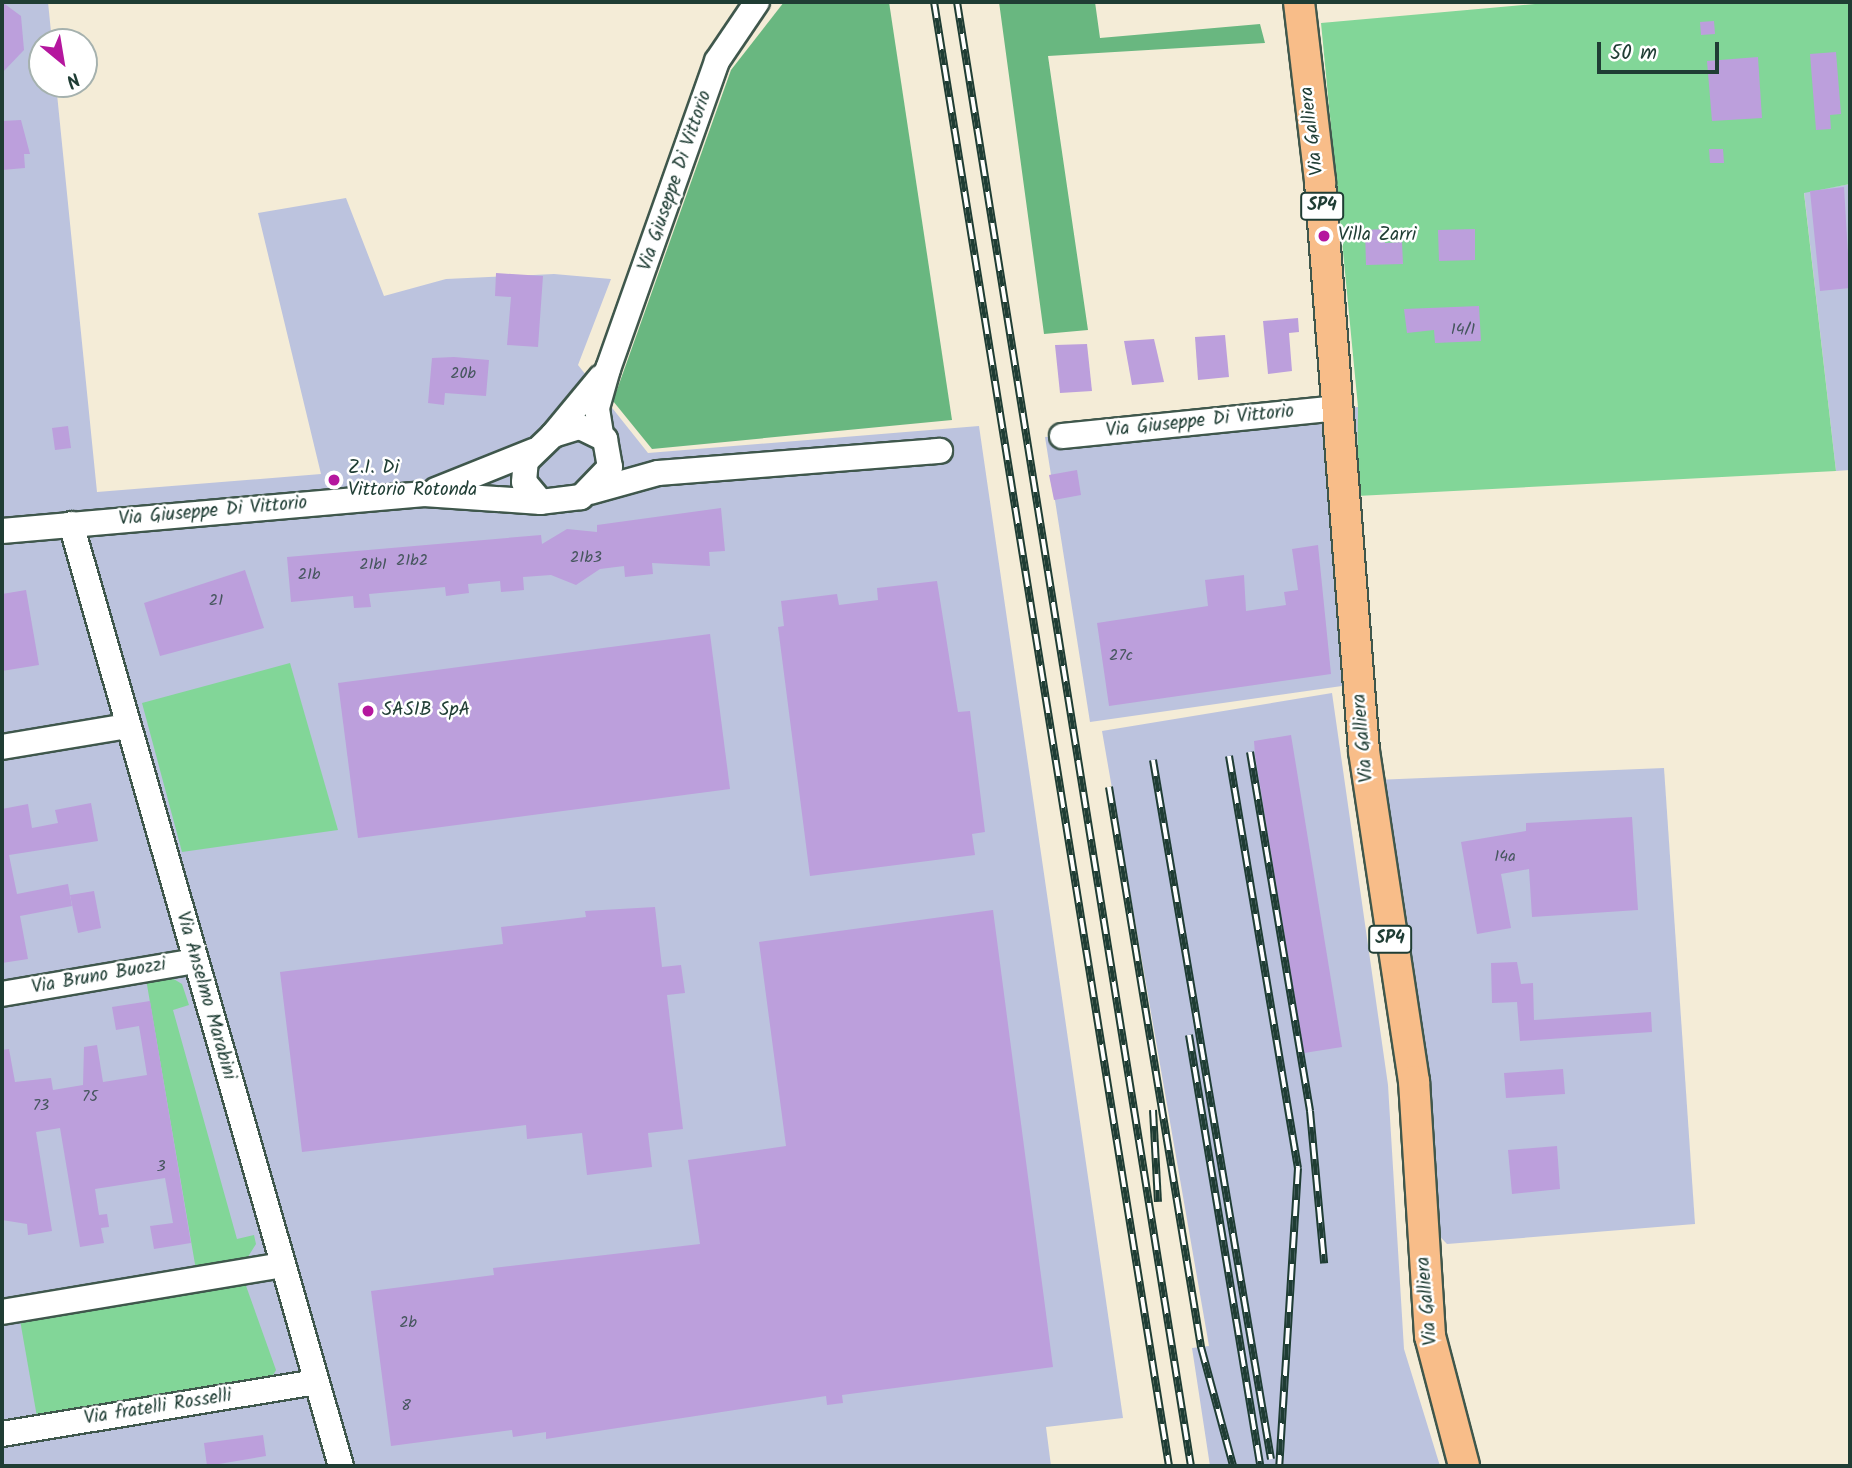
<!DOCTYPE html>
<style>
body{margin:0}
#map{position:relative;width:1852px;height:1468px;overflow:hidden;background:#f4ecd7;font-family:Kalam,sans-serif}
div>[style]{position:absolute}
.industrial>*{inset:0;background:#bcc3de}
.green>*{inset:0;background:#82d698}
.forest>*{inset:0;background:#69b780}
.building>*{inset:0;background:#bc9fdc}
.roads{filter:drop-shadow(2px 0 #3f574c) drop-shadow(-2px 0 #3f574c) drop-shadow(0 2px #3f574c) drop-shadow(0 -2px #3f574c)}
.minor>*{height:24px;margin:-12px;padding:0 12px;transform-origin:12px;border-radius:12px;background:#fff}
.major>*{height:30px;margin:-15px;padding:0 15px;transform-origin:15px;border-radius:15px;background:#f8bd89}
.rail>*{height:8px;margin-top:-4px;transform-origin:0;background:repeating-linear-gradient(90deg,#fff 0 16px,#1f3d34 0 32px);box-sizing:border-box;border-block:2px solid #1f3d34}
.dots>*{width:19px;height:19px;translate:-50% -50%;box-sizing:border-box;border:4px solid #fff;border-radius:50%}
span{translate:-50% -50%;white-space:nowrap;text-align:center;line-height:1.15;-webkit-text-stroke:5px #fff;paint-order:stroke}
.number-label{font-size:16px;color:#46565e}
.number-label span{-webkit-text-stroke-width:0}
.shield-label span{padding:2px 5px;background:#fff;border:2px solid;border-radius:5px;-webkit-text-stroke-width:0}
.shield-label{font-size:18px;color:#1f3d34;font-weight:700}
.street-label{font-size:19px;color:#1f3d34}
.poi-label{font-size:19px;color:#1f3d34}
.left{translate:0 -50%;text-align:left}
.frame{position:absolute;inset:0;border:4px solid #1f3d34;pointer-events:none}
.north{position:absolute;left:28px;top:28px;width:70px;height:70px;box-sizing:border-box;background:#fff;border:2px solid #a5b1ae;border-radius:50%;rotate:150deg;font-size:19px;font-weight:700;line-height:28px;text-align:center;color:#1f3d34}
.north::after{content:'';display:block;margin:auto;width:24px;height:32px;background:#b5179e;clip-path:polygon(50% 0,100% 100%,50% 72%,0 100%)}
.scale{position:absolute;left:1597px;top:42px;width:122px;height:32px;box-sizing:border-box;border:4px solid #1f3d34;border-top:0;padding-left:9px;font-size:21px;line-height:24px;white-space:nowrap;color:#1f3d34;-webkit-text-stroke:5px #fff;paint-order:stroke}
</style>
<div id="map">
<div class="industrial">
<i style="clip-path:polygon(2px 2px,48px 2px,52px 42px,42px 42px,42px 84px,56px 84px,97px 492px,321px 474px,258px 213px,346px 198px,384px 296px,446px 279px,554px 274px,611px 279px,578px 365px,648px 453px,979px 426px,1123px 1418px,1046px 1427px,1051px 1466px,2px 1466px)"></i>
<i style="clip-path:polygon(1850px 184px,1850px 470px,1836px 471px,1804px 192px)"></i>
<i style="clip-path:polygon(1358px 407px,1357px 497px,1370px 682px,1090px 722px,1045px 437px)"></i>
<i style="clip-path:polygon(1332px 693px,1388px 1085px,1404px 1349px,1440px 1466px,1210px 1466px,1192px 1348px,1209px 1346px,1102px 731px)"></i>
<i style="clip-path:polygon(1664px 768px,1695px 1224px,1447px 1244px,1428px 1224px,1375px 780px)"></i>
</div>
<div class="green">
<i style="clip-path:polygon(1557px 2px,1850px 2px,1850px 184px,1804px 193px,1836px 471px,1357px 496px,1358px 407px,1321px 23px)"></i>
<i style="clip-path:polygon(290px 663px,338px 830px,182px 852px,142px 703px)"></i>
<i style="clip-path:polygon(167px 975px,182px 984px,189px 1005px,173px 1010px,237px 1239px,254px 1235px,256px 1244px,246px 1260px,196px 1270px,146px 979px)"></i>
<i style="clip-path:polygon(245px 1283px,276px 1370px,272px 1377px,37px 1417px,20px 1320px)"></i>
</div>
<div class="forest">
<i style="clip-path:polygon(784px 2px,889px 2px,952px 420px,652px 449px,613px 401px,731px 70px)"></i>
<i style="clip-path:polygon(999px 2px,1095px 2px,1100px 38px,1260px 24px,1265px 43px,1048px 56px,1088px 330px,1044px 334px)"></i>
</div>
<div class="building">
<i style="clip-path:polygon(2px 2px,21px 16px,24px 50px,2px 73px)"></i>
<i style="clip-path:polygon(1714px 21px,1715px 34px,1701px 35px,1700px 22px)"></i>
<i style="clip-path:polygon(1836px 52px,1841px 114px,1830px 115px,1831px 129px,1816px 130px,1810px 54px)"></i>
<i style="clip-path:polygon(1758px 57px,1762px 118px,1712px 121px,1707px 61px)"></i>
<i style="clip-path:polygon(21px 120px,30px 154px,24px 154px,25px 168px,2px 170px,2px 121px)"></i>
<i style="clip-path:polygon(1709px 149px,1723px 149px,1724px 163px,1710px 163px)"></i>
<i style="clip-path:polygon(1844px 187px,1850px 288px,1820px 291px,1810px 191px)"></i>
<i style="clip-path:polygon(1385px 229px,1385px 243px,1402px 242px,1403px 264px,1366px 265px,1365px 230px)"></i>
<i style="clip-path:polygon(1475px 229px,1475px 260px,1439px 261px,1438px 230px)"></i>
<i style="clip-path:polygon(496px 273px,543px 276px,538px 347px,507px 345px,511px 297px,495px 296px)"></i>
<i style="clip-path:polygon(1479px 306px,1481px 341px,1435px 343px,1434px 330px,1407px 333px,1404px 309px)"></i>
<i style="clip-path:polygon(1298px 318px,1299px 332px,1289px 333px,1292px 371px,1268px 374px,1263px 321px)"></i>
<i style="clip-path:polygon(1225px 335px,1229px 377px,1198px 380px,1195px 337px)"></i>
<i style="clip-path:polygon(1154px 339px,1164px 382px,1132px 385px,1124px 341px)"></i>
<i style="clip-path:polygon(1087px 344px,1092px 391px,1060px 393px,1055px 345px)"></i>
<i style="clip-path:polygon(454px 357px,489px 360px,486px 396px,445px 393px,444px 405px,428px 403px,432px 358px)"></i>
<i style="clip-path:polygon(68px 426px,71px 448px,55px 450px,52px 428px)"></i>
<i style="clip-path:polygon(1077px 470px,1081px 495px,1054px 500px,1049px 475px)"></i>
<i style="clip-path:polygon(721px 508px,725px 551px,709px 552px,710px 566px,652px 563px,653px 574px,625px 577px,624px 566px,600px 569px,576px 585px,551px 575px,523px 577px,524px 590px,501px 592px,500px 581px,468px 584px,469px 593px,446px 596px,445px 587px,369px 594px,371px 607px,354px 608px,353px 596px,291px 602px,287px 557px,541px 535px,542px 544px,567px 529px,597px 532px,597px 525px)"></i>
<i style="clip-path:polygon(1318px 545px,1331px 674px,1109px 706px,1097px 623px,1208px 606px,1205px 580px,1244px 575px,1246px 611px,1286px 605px,1284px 592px,1298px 590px,1292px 549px)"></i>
<i style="clip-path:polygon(245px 570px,264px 628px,160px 656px,144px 603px)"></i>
<i style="clip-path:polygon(937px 581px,958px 712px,970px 711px,985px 832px,972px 834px,975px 855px,810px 876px,778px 627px,784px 626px,781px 601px,837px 594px,839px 605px,878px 600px,877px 588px)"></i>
<i style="clip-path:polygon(26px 590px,39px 665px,2px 671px,2px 594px)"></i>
<i style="clip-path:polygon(710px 634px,730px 789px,358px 838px,338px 683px)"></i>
<i style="clip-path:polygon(1291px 735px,1342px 1047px,1304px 1053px,1255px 755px,1254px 741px)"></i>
<i style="clip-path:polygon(91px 803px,98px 841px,9px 855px,17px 894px,68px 884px,72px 906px,20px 916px,28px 959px,2px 963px,2px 809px,28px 804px,32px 828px,58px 823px,55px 810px)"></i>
<i style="clip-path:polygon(1632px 817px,1638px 910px,1532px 917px,1529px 869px,1501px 874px,1511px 928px,1477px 934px,1461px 842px,1526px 831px,1526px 823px)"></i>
<i style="clip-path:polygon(94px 891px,101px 928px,78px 933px,70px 895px)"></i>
<i style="clip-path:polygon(655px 907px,662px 967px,681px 965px,685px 993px,667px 995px,683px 1129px,648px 1133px,652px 1167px,587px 1175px,582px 1133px,527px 1139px,526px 1125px,302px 1152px,280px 972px,503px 944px,501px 927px,586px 917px,585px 911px)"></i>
<i style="clip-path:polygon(993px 910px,1053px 1367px,842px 1395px,843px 1403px,827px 1405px,826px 1396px,546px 1439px,546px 1432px,513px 1437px,512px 1430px,391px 1446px,371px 1291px,494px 1275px,493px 1268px,700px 1244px,688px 1160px,786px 1146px,759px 942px)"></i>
<i style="clip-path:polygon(1517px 962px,1521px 984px,1533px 983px,1534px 1020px,1651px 1012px,1652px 1032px,1520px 1041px,1517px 1002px,1492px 1003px,1491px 963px)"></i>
<i style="clip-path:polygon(150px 1001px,191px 1243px,154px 1249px,150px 1226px,173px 1223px,165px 1178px,95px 1189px,99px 1215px,107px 1214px,109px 1227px,101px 1228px,104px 1243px,80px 1247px,60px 1128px,36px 1132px,52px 1231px,28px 1235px,27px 1224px,2px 1220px,2px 1050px,9px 1049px,15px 1082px,51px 1078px,53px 1090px,83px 1085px,84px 1047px,97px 1045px,103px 1082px,147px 1075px,139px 1026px,116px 1030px,112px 1007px)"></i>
<i style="clip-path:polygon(1563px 1069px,1565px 1094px,1506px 1098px,1504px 1073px)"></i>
<i style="clip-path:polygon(1557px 1146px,1560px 1189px,1512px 1194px,1508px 1150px)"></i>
<i style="clip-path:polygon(263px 1435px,266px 1456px,207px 1466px,204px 1443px)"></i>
</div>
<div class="roads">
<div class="minor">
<i style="left:580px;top:427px;width:28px;rotate:26deg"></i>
<i style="left:605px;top:439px;width:28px;rotate:80deg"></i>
<i style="left:610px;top:467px;width:42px;rotate:134deg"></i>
<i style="left:581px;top:497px;width:40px;rotate:172.9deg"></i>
<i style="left:541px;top:502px;width:26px;rotate:-130deg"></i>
<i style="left:524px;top:482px;width:21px;rotate:-85deg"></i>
<i style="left:526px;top:461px;width:37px;rotate:-44deg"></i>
<i style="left:553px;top:435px;width:28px;rotate:-17deg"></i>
<i style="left:601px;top:434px;width:26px;rotate:-99deg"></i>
<i style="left:597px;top:408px;width:41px;rotate:-74.2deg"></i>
<i style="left:608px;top:369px;width:327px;rotate:-70.5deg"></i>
<i style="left:717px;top:61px;width:71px;rotate:-55.9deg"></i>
<i style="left:553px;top:435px;width:75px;rotate:-50.4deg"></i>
<i style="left:1062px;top:436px;width:278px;rotate:-5.8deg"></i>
<i style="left:436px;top:490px;width:105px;rotate:-21.9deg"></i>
<i style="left:590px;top:492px;width:71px;rotate:-15.6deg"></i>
<i style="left:658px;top:473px;width:283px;rotate:-4.5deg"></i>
<i style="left:71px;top:524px;width:980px;rotate:74.01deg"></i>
<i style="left:2px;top:531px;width:424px;rotate:-5deg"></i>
<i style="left:424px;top:494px;width:117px;rotate:3.9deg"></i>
<i style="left:2px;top:747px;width:128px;rotate:-9.5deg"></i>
<i style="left:2px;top:994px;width:196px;rotate:-9.7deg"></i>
<i style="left:2px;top:1312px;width:284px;rotate:-9.5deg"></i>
<i style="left:2px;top:1434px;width:317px;rotate:-9.4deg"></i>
</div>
<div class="major">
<i style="left:1299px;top:2px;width:181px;rotate:83.3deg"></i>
<i style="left:1320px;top:182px;width:571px;rotate:85.58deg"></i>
<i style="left:1364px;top:751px;width:334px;rotate:81.4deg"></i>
<i style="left:1414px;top:1081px;width:256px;rotate:86.4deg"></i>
<i style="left:1430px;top:1336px;width:134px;rotate:75.3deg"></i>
</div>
</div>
<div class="rail">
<i style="left:934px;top:2px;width:1483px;rotate:80.88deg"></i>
<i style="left:957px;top:2px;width:1483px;rotate:80.92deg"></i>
<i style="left:1250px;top:752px;width:364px;rotate:80.5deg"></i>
<i style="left:1310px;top:1111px;width:153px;rotate:84.7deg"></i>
<i style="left:1229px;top:756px;width:418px;rotate:80.5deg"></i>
<i style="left:1298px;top:1168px;width:299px;rotate:93.6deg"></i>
<i style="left:1153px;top:760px;width:709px;rotate:80.42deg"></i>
<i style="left:1109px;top:787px;width:568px;rotate:80.67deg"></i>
<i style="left:1201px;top:1347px;width:123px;rotate:74.9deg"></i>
<i style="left:1189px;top:1035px;width:437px;rotate:80.6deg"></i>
<i style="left:1153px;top:1110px;width:92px;rotate:86.9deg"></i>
</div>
<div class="dots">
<i style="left:1324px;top:236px;background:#b5179e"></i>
<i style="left:334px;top:480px;background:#b5179e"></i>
<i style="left:368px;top:711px;background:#b5179e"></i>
</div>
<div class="number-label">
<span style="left:1463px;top:330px">14/1</span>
<span style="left:463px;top:374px">20b</span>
<span style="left:586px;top:558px">21b3</span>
<span style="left:412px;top:561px">21b2</span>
<span style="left:373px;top:565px">21b1</span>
<span style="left:309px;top:575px">21b</span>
<span style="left:216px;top:601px">21</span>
<span style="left:1121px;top:656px">27c</span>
<span style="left:1505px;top:857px">14a</span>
<span style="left:90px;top:1097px">75</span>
<span style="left:41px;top:1106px">73</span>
<span style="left:161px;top:1167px">3</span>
<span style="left:408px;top:1323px">2b</span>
<span style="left:406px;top:1406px">8</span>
</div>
<div class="shield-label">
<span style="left:1322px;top:206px">SP4</span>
<span style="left:1390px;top:939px">SP4</span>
</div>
<div class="street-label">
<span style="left:1313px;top:131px;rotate:-97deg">Via Galliera</span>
<span style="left:676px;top:181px;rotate:-71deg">Via Giuseppe Di Vittorio</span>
<span style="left:1200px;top:422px;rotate:-6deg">Via Giuseppe Di Vittorio</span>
<span style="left:213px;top:512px;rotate:-5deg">Via Giuseppe Di Vittorio</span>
<span style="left:1364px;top:738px;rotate:-95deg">Via Galliera</span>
<span style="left:99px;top:977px;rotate:-10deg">Via Bruno Buozzi</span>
<span style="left:205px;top:996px;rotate:74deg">Via Anselmo Marabini</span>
<span style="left:1428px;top:1301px;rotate:-95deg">Via Galliera</span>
<span style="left:158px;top:1408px;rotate:-9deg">Via fratelli Rosselli</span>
</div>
<div class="poi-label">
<span class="left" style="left:1338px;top:236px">Villa Zarri</span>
<span class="left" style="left:348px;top:480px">Z.I. Di<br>Vittorio Rotonda</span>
<span class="left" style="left:382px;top:711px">SASIB SpA</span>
</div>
<div class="frame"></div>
<div class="north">N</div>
<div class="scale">50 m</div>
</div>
